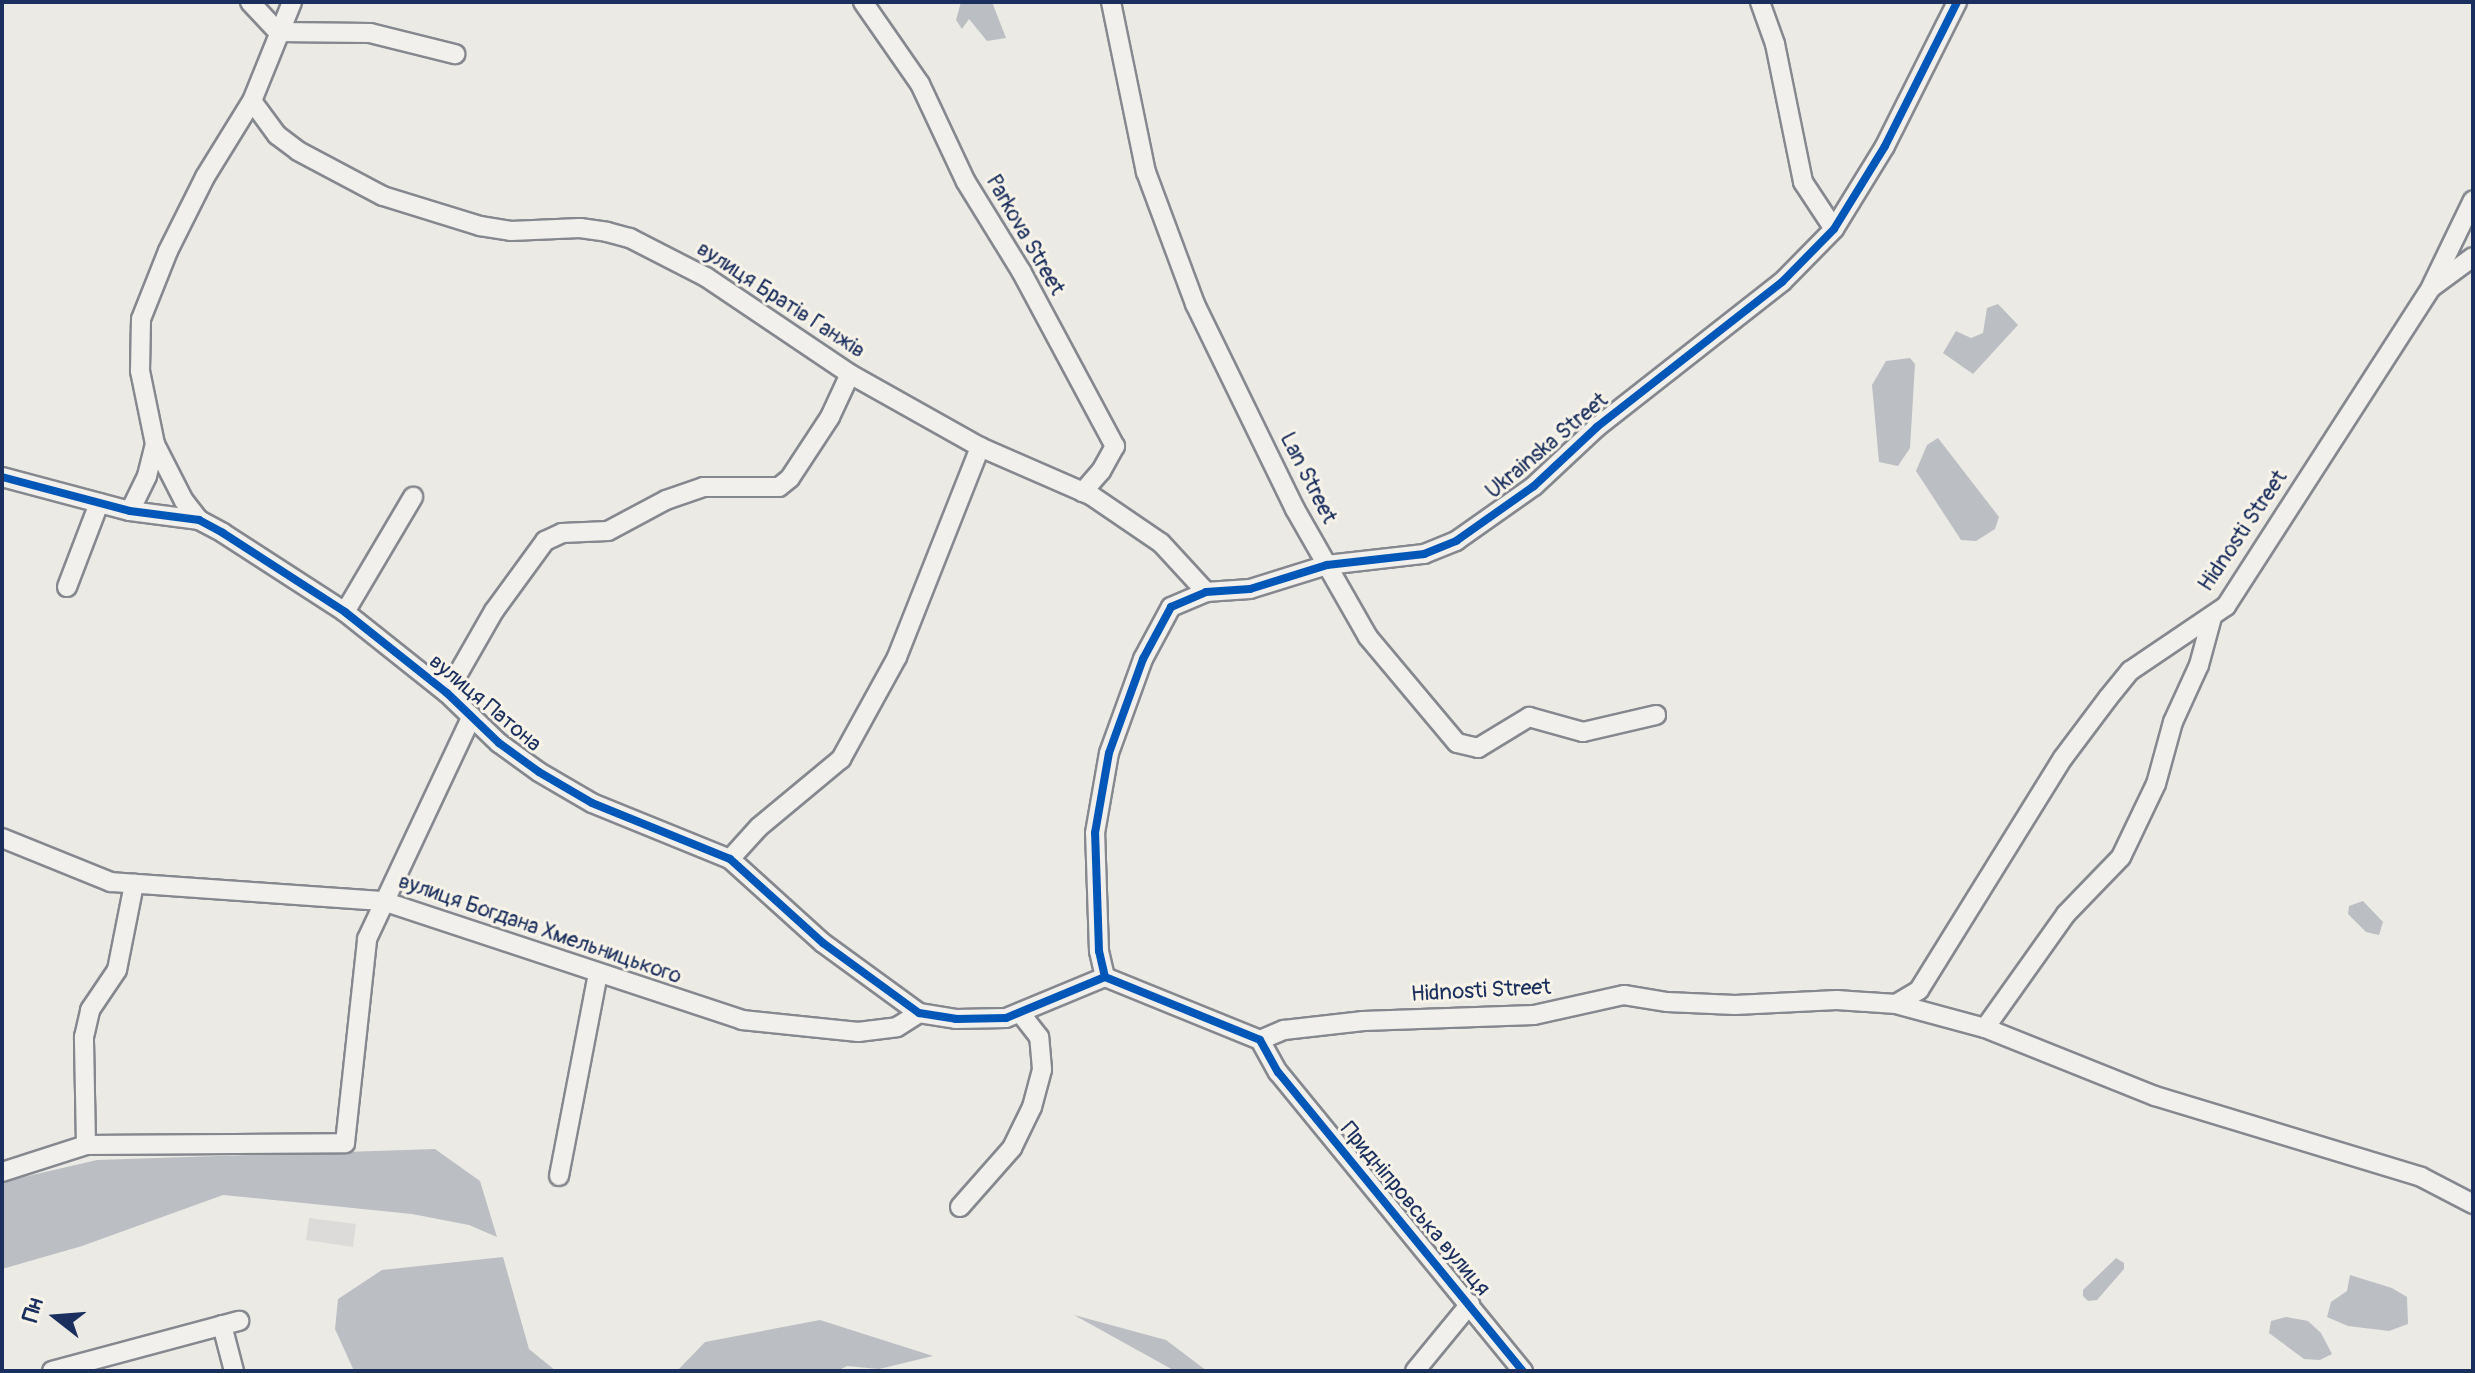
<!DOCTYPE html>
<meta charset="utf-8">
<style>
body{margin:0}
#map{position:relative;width:2475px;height:1373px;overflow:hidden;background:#ebeae5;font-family:Pangolin,sans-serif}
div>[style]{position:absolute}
.green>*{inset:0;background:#dcdbd9}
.water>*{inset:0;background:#bbbec3}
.roads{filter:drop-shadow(2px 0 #85888f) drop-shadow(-2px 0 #85888f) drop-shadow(0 2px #85888f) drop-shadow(0 -2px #85888f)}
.minor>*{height:18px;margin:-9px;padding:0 9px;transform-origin:9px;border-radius:9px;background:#f1f0ec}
.cycleway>*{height:8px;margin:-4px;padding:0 4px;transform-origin:4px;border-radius:4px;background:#0057b8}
span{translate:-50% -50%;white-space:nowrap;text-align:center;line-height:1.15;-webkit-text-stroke:6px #f7f3e8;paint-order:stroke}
.street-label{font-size:22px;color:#1b2f5e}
.frame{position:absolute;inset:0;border:4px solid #1b2f5e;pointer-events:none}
.north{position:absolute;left:16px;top:1277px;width:80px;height:80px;-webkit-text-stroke:6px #f7f3e8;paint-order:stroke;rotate:287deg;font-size:22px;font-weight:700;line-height:32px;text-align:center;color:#1b2f5e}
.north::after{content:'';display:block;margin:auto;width:28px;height:36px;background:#1b2f5e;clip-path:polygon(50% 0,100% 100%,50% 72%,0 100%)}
</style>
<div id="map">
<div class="green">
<i style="clip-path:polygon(309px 1218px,356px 1224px,353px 1247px,306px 1240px)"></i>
</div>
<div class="water">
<i style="clip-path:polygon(961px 2px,992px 2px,1006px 38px,987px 41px,969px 19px,962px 29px,956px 20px)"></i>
<i style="clip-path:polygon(1998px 304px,2018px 325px,1973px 374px,1943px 353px,1956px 331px,1971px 338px,1983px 333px,1987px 308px)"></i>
<i style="clip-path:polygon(1910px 358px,1915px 364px,1910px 448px,1898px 466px,1879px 462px,1872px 385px,1886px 361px)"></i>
<i style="clip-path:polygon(1938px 438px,1999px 517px,1995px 529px,1976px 541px,1961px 540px,1916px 471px,1927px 445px)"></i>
<i style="clip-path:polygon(2363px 901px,2383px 922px,2379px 935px,2366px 932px,2348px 914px,2349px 906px)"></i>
<i style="clip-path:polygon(435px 1149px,480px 1181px,497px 1237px,469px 1225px,412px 1214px,223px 1195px,82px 1246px,2px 1269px,2px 1182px,97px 1160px)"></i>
<i style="clip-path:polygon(503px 1257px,529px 1349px,556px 1371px,354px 1371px,335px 1329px,338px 1299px,382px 1270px)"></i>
<i style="clip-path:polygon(2116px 1258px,2124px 1263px,2124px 1269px,2097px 1300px,2088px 1301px,2083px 1296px,2083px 1290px)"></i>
<i style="clip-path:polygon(2350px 1275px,2392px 1288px,2407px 1297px,2408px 1324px,2389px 1331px,2348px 1326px,2327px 1317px,2331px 1302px,2347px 1291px)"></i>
<i style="clip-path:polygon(1074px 1315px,1166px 1340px,1207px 1371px,1175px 1371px)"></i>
<i style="clip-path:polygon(2286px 1317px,2308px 1321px,2321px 1333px,2332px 1354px,2320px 1360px,2304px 1359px,2269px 1333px,2271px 1321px)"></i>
<i style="clip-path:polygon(820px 1320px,933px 1356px,879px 1369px,847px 1366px,837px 1371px,677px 1371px,705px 1342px)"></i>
</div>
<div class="roads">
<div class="minor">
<i style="left:250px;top:2px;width:41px;rotate:47deg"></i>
<i style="left:863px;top:2px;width:100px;rotate:55.2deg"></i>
<i style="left:920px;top:84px;width:108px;rotate:64.9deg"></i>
<i style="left:966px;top:182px;width:105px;rotate:58.3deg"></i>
<i style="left:1021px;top:271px;width:199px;rotate:61.8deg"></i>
<i style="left:1115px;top:446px;width:29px;rotate:119deg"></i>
<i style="left:1101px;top:471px;width:28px;rotate:131deg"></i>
<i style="left:1111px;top:2px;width:174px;rotate:78.4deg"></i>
<i style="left:1146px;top:172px;width:141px;rotate:69.6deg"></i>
<i style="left:1195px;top:304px;width:228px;rotate:64deg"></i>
<i style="left:1295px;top:509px;width:147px;rotate:60.3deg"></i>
<i style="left:1368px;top:637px;width:138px;rotate:50deg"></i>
<i style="left:1457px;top:743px;width:22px;rotate:13deg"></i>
<i style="left:1478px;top:748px;width:60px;rotate:-31.3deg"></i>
<i style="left:1529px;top:717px;width:56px;rotate:15.5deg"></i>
<i style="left:1583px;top:732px;width:75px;rotate:-13.1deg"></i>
<i style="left:1760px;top:2px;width:45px;rotate:70.3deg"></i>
<i style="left:1775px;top:44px;width:141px;rotate:78.5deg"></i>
<i style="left:1803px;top:182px;width:56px;rotate:56.6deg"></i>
<i style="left:278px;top:32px;width:92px;rotate:0.6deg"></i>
<i style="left:370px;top:33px;width:88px;rotate:13.9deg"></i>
<i style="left:252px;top:101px;width:42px;rotate:53.7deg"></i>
<i style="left:277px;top:135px;width:26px;rotate:37deg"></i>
<i style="left:298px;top:151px;width:96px;rotate:27.9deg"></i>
<i style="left:383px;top:196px;width:102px;rotate:17.2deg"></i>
<i style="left:480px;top:226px;width:31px;rotate:9deg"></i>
<i style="left:511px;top:231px;width:69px;rotate:-2.5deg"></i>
<i style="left:580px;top:228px;width:27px;rotate:8deg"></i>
<i style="left:607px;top:232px;width:24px;rotate:15deg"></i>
<i style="left:630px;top:238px;width:85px;rotate:27.2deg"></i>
<i style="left:706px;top:277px;width:174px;rotate:34deg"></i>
<i style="left:850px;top:374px;width:149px;rotate:29.3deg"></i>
<i style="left:980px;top:447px;width:122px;rotate:23.6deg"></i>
<i style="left:1092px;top:496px;width:83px;rotate:34.3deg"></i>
<i style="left:1161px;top:543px;width:67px;rotate:47.4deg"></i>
<i style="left:2432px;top:285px;width:94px;rotate:-64.2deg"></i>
<i style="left:2px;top:477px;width:132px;rotate:14.9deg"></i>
<i style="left:130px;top:511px;width:70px;rotate:7.4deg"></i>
<i style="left:199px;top:520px;width:27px;rotate:28deg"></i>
<i style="left:223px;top:533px;width:145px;rotate:32.9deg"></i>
<i style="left:345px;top:612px;width:130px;rotate:38.5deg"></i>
<i style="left:447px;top:693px;width:72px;rotate:43.9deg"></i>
<i style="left:499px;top:743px;width:49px;rotate:35.9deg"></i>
<i style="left:539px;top:772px;width:61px;rotate:30.3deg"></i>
<i style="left:592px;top:803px;width:149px;rotate:22.1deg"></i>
<i style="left:730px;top:859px;width:125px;rotate:42.1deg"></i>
<i style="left:823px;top:943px;width:119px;rotate:36.1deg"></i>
<i style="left:919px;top:1013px;width:37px;rotate:9deg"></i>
<i style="left:956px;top:1019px;width:50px;rotate:-1.1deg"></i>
<i style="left:1006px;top:1018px;width:107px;rotate:-22.5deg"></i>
<i style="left:1105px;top:977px;width:167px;rotate:22.1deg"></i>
<i style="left:1260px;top:1040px;width:37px;rotate:61deg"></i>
<i style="left:1278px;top:1072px;width:387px;rotate:50.7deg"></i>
<i style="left:130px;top:511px;width:39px;rotate:-64deg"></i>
<i style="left:147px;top:476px;width:33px;rotate:-76deg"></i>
<i style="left:199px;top:520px;width:24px;rotate:-128deg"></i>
<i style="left:184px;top:501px;width:64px;rotate:-117deg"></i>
<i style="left:155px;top:444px;width:75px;rotate:-101.6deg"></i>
<i style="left:140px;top:371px;width:52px;rotate:-88.9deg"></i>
<i style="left:141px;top:319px;width:73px;rotate:-68.3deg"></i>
<i style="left:168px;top:251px;width:83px;rotate:-63.4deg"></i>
<i style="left:205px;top:177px;width:89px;rotate:-58.3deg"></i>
<i style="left:252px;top:101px;width:107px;rotate:-68deg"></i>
<i style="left:67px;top:587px;width:90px;rotate:-69.1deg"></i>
<i style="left:345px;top:612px;width:134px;rotate:-59.4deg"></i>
<i style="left:447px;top:693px;width:95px;rotate:-60.2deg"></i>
<i style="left:494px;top:611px;width:87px;rotate:-53.9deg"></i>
<i style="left:545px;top:541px;width:19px;rotate:-25deg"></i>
<i style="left:562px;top:533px;width:46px;rotate:-2.5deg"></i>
<i style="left:608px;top:531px;width:66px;rotate:-28.1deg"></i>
<i style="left:666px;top:500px;width:39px;rotate:-19deg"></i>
<i style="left:703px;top:487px;width:76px"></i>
<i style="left:779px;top:487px;width:14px;rotate:-39deg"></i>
<i style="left:790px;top:478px;width:73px;rotate:-56.7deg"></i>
<i style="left:830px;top:417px;width:47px;rotate:-65.1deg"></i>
<i style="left:2px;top:838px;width:118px;rotate:22deg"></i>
<i style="left:111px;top:882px;width:273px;rotate:4deg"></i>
<i style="left:383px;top:901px;width:378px;rotate:18.3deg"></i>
<i style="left:742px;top:1020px;width:117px;rotate:5.9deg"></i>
<i style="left:858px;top:1032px;width:39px;rotate:-7deg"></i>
<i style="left:897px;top:1027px;width:26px;rotate:-32deg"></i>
<i style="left:730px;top:859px;width:43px;rotate:-47.8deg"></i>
<i style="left:759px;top:827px;width:107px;rotate:-39.7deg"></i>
<i style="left:841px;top:759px;width:116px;rotate:-61.2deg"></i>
<i style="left:897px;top:657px;width:226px;rotate:-68.4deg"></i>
<i style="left:1105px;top:977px;width:27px;rotate:-103deg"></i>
<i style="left:1099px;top:951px;width:118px;rotate:-91.9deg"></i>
<i style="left:1095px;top:833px;width:81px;rotate:-80.1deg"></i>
<i style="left:1109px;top:753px;width:100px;rotate:-70.1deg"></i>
<i style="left:1143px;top:659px;width:59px;rotate:-61.7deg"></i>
<i style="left:1171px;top:607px;width:38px;rotate:-23deg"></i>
<i style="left:1206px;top:592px;width:44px;rotate:-3.9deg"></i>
<i style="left:1250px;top:589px;width:81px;rotate:-17.3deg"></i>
<i style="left:1327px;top:565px;width:98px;rotate:-6.5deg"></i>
<i style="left:1424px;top:554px;width:35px;rotate:-22deg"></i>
<i style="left:1456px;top:541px;width:95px;rotate:-35.2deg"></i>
<i style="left:1534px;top:486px;width:86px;rotate:-43.1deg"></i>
<i style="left:1597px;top:427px;width:235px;rotate:-38.1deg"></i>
<i style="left:1782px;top:282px;width:74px;rotate:-45.5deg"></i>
<i style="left:1834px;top:229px;width:97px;rotate:-58.4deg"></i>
<i style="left:1885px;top:146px;width:161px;rotate:-63.4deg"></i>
<i style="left:1896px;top:1004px;width:27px;rotate:-31deg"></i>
<i style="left:1919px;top:990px;width:273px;rotate:-58.2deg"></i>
<i style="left:2063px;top:758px;width:75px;rotate:-53.1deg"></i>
<i style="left:2108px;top:698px;width:35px;rotate:-51deg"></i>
<i style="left:2130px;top:671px;width:116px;rotate:-34.1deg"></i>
<i style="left:2226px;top:606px;width:378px;rotate:-57.2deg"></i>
<i style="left:2431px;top:288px;width:52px;rotate:-36.4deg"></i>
<i style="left:1985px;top:1028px;width:140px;rotate:-54.6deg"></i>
<i style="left:2066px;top:914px;width:79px;rotate:-46deg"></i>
<i style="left:2121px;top:857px;width:81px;rotate:-64.4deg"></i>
<i style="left:2156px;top:784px;width:64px;rotate:-74.7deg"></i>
<i style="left:2173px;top:722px;width:63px;rotate:-65.5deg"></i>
<i style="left:2199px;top:665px;width:50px;rotate:-74.8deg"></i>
<i style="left:1260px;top:1040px;width:26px;rotate:-23deg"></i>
<i style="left:1284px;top:1030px;width:80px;rotate:-6.5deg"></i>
<i style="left:1363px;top:1021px;width:171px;rotate:-2deg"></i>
<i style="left:1534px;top:1015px;width:92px;rotate:-12.5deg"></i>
<i style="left:1624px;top:995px;width:44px;rotate:9.2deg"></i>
<i style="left:1667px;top:1002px;width:68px;rotate:2.5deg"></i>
<i style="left:1735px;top:1005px;width:102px;rotate:-2.8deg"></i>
<i style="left:1837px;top:1000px;width:59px;rotate:3.9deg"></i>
<i style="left:1896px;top:1004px;width:92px;rotate:15.1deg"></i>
<i style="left:1985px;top:1028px;width:183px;rotate:21.8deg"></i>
<i style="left:2155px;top:1096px;width:278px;rotate:16.9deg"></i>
<i style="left:2421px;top:1177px;width:59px;rotate:27.4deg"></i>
<i style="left:86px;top:1145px;width:108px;rotate:-91.1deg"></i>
<i style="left:84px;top:1037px;width:28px;rotate:-77deg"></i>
<i style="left:90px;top:1010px;width:48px;rotate:-56deg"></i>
<i style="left:117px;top:970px;width:88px;rotate:-78.8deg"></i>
<i style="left:2px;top:1172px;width:88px;rotate:-17.8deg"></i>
<i style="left:86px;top:1145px;width:259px;rotate:-0.4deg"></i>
<i style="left:345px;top:1143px;width:205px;rotate:-83.8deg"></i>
<i style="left:367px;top:939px;width:246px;rotate:-64.8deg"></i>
<i style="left:559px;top:1176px;width:206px;rotate:-79.1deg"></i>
<i style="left:960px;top:1207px;width:79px;rotate:-48.6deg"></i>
<i style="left:1012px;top:1148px;width:46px;rotate:-64deg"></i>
<i style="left:1032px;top:1107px;width:39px;rotate:-75deg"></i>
<i style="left:1042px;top:1069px;width:32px;rotate:-95deg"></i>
<i style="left:1039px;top:1037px;width:31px;rotate:-128deg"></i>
<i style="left:222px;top:1325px;width:48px;rotate:75.4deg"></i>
<i style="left:52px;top:1371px;width:194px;rotate:-15deg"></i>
<i style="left:1415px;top:1371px;width:87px;rotate:-50.6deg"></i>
</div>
</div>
<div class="cycleway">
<i style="left:2px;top:477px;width:132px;rotate:14.9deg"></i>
<i style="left:130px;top:511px;width:70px;rotate:7.4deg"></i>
<i style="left:199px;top:520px;width:27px;rotate:28deg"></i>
<i style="left:223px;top:533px;width:145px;rotate:32.9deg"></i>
<i style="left:345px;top:612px;width:130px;rotate:38.5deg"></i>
<i style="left:447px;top:693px;width:72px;rotate:43.9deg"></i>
<i style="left:499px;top:743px;width:49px;rotate:35.9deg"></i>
<i style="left:539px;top:772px;width:61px;rotate:30.3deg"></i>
<i style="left:592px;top:803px;width:149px;rotate:22.1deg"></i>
<i style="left:730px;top:859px;width:125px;rotate:42.1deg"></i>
<i style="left:823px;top:943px;width:119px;rotate:36.1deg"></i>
<i style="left:919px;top:1013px;width:37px;rotate:9deg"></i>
<i style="left:956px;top:1019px;width:50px;rotate:-1.1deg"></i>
<i style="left:1006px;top:1018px;width:107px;rotate:-22.5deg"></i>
<i style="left:1105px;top:977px;width:167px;rotate:22.1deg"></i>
<i style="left:1260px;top:1040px;width:37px;rotate:61deg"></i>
<i style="left:1278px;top:1072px;width:387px;rotate:50.7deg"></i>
<i style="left:1105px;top:977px;width:27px;rotate:-103deg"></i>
<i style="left:1099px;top:951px;width:118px;rotate:-91.9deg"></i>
<i style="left:1095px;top:833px;width:81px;rotate:-80.1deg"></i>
<i style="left:1109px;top:753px;width:100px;rotate:-70.1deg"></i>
<i style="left:1143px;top:659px;width:59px;rotate:-61.7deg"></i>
<i style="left:1171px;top:607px;width:38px;rotate:-23deg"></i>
<i style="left:1206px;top:592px;width:44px;rotate:-3.9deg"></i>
<i style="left:1250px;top:589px;width:81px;rotate:-17.3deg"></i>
<i style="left:1327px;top:565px;width:98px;rotate:-6.5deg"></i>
<i style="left:1424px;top:554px;width:35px;rotate:-22deg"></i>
<i style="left:1456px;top:541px;width:95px;rotate:-35.2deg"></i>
<i style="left:1534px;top:486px;width:86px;rotate:-43.1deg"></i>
<i style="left:1597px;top:427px;width:235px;rotate:-38.1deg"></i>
<i style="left:1782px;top:282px;width:74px;rotate:-45.5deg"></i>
<i style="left:1834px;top:229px;width:97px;rotate:-58.4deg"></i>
<i style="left:1885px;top:146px;width:161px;rotate:-63.4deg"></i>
</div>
<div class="street-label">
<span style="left:1025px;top:235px;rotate:60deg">Parkova Street</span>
<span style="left:781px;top:300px;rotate:33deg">вулиця Братів Ганжів</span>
<span style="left:1547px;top:446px;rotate:-40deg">Ukrainska Street</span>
<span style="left:1308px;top:478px;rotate:63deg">Lan Street</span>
<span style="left:2243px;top:531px;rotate:-56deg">Hidnosti Street</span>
<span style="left:485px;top:703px;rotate:40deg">вулиця Патона</span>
<span style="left:540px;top:929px;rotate:19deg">вулиця Богдана Хмельницького</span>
<span style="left:1481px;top:991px;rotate:-3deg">Hidnosti Street</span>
<span style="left:1415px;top:1209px;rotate:50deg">Придніпровська вулиця</span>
</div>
<div class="frame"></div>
<div class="north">Пн</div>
</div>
